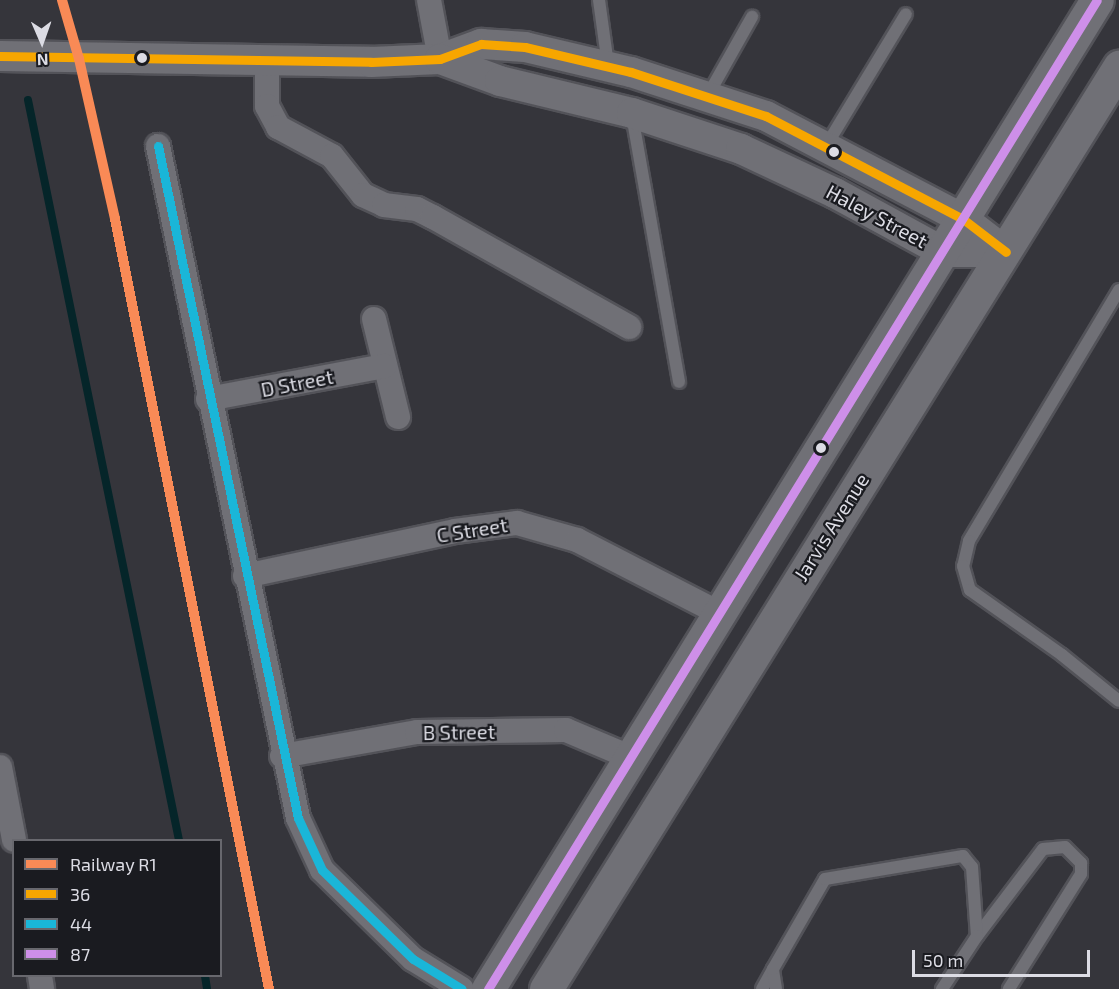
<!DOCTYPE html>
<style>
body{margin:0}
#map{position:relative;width:1119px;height:989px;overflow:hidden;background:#35353b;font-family:"Exo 2",sans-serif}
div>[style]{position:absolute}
.stream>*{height:8px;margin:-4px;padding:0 4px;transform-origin:4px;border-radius:4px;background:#052529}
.roads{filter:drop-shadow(2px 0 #535359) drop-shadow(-2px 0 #535359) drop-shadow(0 2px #535359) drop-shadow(0 -2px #535359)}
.service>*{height:12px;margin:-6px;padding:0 6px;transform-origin:6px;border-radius:6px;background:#707076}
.minor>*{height:24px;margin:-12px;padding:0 12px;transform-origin:12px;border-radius:12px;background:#707076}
.tertiary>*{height:30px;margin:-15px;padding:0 15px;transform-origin:15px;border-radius:15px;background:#707076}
.secondary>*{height:33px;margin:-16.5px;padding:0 16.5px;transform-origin:16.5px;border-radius:16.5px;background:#707076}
.bus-1>*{height:9px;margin:-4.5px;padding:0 4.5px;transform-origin:4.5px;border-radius:4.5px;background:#f7a600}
.bus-2>*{height:9px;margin:-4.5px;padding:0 4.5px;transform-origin:4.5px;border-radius:4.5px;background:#1ab6d8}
.bus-3>*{height:9px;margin:-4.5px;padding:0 4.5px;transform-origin:4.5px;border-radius:4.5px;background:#ce8fe9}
.rail-1>*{height:10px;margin:-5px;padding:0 5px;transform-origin:5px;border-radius:5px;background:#f98a56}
.dots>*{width:16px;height:16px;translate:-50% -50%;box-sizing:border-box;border:3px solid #1a1b20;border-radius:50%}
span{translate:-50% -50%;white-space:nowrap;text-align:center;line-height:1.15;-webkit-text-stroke:4.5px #1a1b20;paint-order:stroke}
.street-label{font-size:20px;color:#dcdce4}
.legend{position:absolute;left:12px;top:839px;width:210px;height:138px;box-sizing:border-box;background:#1a1b20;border:2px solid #68686e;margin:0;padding:8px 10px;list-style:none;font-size:18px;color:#dcdce4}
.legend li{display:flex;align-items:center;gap:12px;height:30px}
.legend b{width:30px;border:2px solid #68686e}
.north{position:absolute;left:12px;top:12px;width:60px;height:60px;-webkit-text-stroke:4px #1a1b20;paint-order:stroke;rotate:178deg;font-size:16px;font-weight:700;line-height:24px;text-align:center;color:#dcdce4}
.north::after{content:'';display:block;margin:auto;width:21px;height:27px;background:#dcdce4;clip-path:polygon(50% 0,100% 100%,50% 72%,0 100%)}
.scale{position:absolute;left:912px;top:950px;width:178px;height:27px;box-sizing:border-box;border:3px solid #dcdce4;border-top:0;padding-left:8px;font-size:18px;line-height:21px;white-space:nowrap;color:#dcdce4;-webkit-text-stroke:4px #1a1b20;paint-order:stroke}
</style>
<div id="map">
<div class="stream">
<i style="left:28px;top:100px;width:755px;rotate:78.47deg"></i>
<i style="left:205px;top:976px;width:13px;rotate:81deg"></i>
</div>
<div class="roads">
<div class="service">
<i style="left:599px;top:0;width:66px;rotate:82.1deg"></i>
<i style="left:708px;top:95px;width:90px;rotate:-60.6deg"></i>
<i style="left:632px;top:115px;width:271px;rotate:80deg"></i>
<i style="left:826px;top:146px;width:154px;rotate:-58.8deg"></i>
<i style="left:1119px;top:290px;width:292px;rotate:120.9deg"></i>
<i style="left:969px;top:541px;width:26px;rotate:103deg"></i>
<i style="left:963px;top:566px;width:25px;rotate:74deg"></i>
<i style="left:970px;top:590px;width:113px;rotate:35.2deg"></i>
<i style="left:1062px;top:655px;width:73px;rotate:38.9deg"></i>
<i style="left:977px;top:936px;width:109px;rotate:-52.8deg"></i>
<i style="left:1043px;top:849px;width:22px;rotate:-5deg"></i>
<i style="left:1065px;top:847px;width:23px;rotate:45deg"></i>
<i style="left:1081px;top:863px;width:11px;rotate:90deg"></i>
<i style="left:1081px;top:874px;width:136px;rotate:122.1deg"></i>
<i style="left:762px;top:989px;width:23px;rotate:-61deg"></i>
<i style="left:776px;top:989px;width:20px;rotate:-99deg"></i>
<i style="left:773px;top:969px;width:104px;rotate:-60deg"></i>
<i style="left:825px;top:879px;width:140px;rotate:-9.5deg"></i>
<i style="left:963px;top:856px;width:14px;rotate:51deg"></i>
<i style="left:972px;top:867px;width:69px;rotate:85.9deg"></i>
<i style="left:977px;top:936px;width:64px;rotate:123.4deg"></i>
</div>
<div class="minor">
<i style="left:429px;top:0;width:60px;rotate:79.4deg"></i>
<i style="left:267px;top:62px;width:44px;rotate:90deg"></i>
<i style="left:267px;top:106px;width:24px;rotate:62deg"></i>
<i style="left:278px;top:127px;width:61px;rotate:28.2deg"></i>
<i style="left:332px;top:156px;width:50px;rotate:51.5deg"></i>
<i style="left:363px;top:195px;width:23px;rotate:25deg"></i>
<i style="left:384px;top:205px;width:33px;rotate:7deg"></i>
<i style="left:417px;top:209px;width:18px;rotate:27deg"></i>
<i style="left:433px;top:217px;width:225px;rotate:29.3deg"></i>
<i style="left:158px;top:146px;width:686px;rotate:78.23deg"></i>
<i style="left:298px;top:818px;width:57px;rotate:65.2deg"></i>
<i style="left:322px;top:870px;width:127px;rotate:44.4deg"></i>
<i style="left:413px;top:959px;width:57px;rotate:31.5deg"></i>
<i style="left:374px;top:319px;width:101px;rotate:76.2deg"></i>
<i style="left:208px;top:399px;width:180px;rotate:-10.6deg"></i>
<i style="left:245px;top:576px;width:215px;rotate:-12.1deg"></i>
<i style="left:455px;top:531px;width:63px;rotate:-7.4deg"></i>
<i style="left:517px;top:523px;width:62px;rotate:15.8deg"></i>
<i style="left:577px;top:540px;width:160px;rotate:27.2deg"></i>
<i style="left:282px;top:756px;width:137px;rotate:-10.1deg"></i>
<i style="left:417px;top:732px;width:149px;rotate:-0.8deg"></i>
<i style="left:566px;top:730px;width:72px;rotate:23deg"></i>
<i style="left:0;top:767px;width:74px;rotate:79.1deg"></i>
<i style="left:40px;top:976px;width:13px;rotate:81deg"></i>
</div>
<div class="tertiary">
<i style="left:0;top:56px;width:371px;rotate:0.9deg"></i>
<i style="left:371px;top:62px;width:69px;rotate:-2.5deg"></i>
<i style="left:440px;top:59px;width:44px;rotate:-20.1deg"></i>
<i style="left:481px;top:44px;width:44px;rotate:3.9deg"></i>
<i style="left:525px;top:47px;width:109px;rotate:13.3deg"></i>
<i style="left:631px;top:72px;width:142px;rotate:18.1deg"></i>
<i style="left:766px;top:116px;width:222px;rotate:27.6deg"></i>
<i style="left:963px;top:219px;width:54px;rotate:37.5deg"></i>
<i style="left:440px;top:59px;width:64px;rotate:20.1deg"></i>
<i style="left:500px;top:81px;width:136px;rotate:13.6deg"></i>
<i style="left:632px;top:113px;width:115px;rotate:18.3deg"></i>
<i style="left:741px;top:149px;width:104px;rotate:25.1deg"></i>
<i style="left:835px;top:193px;width:123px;rotate:28.6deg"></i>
<i style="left:943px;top:252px;width:63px"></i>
</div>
<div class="secondary">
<i style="left:488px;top:989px;width:1161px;rotate:-58.38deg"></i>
<i style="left:546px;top:989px;width:1086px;rotate:-58.14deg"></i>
</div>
</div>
<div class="bus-1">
<i style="left:0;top:56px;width:371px;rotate:0.9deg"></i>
<i style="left:371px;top:62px;width:69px;rotate:-2.5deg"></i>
<i style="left:440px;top:59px;width:44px;rotate:-20.1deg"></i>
<i style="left:481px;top:44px;width:44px;rotate:3.9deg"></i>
<i style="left:525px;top:47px;width:109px;rotate:13.3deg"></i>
<i style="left:631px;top:72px;width:142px;rotate:18.1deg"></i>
<i style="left:766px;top:116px;width:222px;rotate:27.6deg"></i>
<i style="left:963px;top:219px;width:54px;rotate:37.5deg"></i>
</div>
<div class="bus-2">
<i style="left:158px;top:146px;width:686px;rotate:78.23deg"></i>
<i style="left:298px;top:818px;width:57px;rotate:65.2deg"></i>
<i style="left:322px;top:870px;width:127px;rotate:44.4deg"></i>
<i style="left:413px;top:959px;width:57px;rotate:31.5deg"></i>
</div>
<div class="bus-3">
<i style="left:488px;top:989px;width:1161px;rotate:-58.38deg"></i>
</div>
<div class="rail-1">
<i style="left:62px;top:0;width:61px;rotate:73.9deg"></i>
<i style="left:79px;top:59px;width:164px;rotate:77.3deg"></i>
<i style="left:115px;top:219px;width:785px;rotate:78.69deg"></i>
</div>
<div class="dots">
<i style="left:142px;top:58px;background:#dcdce4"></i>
<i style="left:834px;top:152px;background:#dcdce4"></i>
<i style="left:821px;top:448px;background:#dcdce4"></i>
</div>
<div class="street-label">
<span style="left:877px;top:216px;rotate:28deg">Haley Street</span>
<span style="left:297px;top:383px;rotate:-11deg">D Street</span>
<span style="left:831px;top:527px;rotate:-58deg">Jarvis Avenue</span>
<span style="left:472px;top:530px;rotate:-9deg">C Street</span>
<span style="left:459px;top:732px;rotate:-1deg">B Street</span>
</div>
<ul class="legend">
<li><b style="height:8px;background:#f98a56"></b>Railway R1</li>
<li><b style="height:8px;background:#f7a600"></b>36</li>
<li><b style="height:8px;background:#1ab6d8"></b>44</li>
<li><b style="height:8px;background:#ce8fe9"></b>87</li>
</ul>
<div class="north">N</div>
<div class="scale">50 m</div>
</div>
